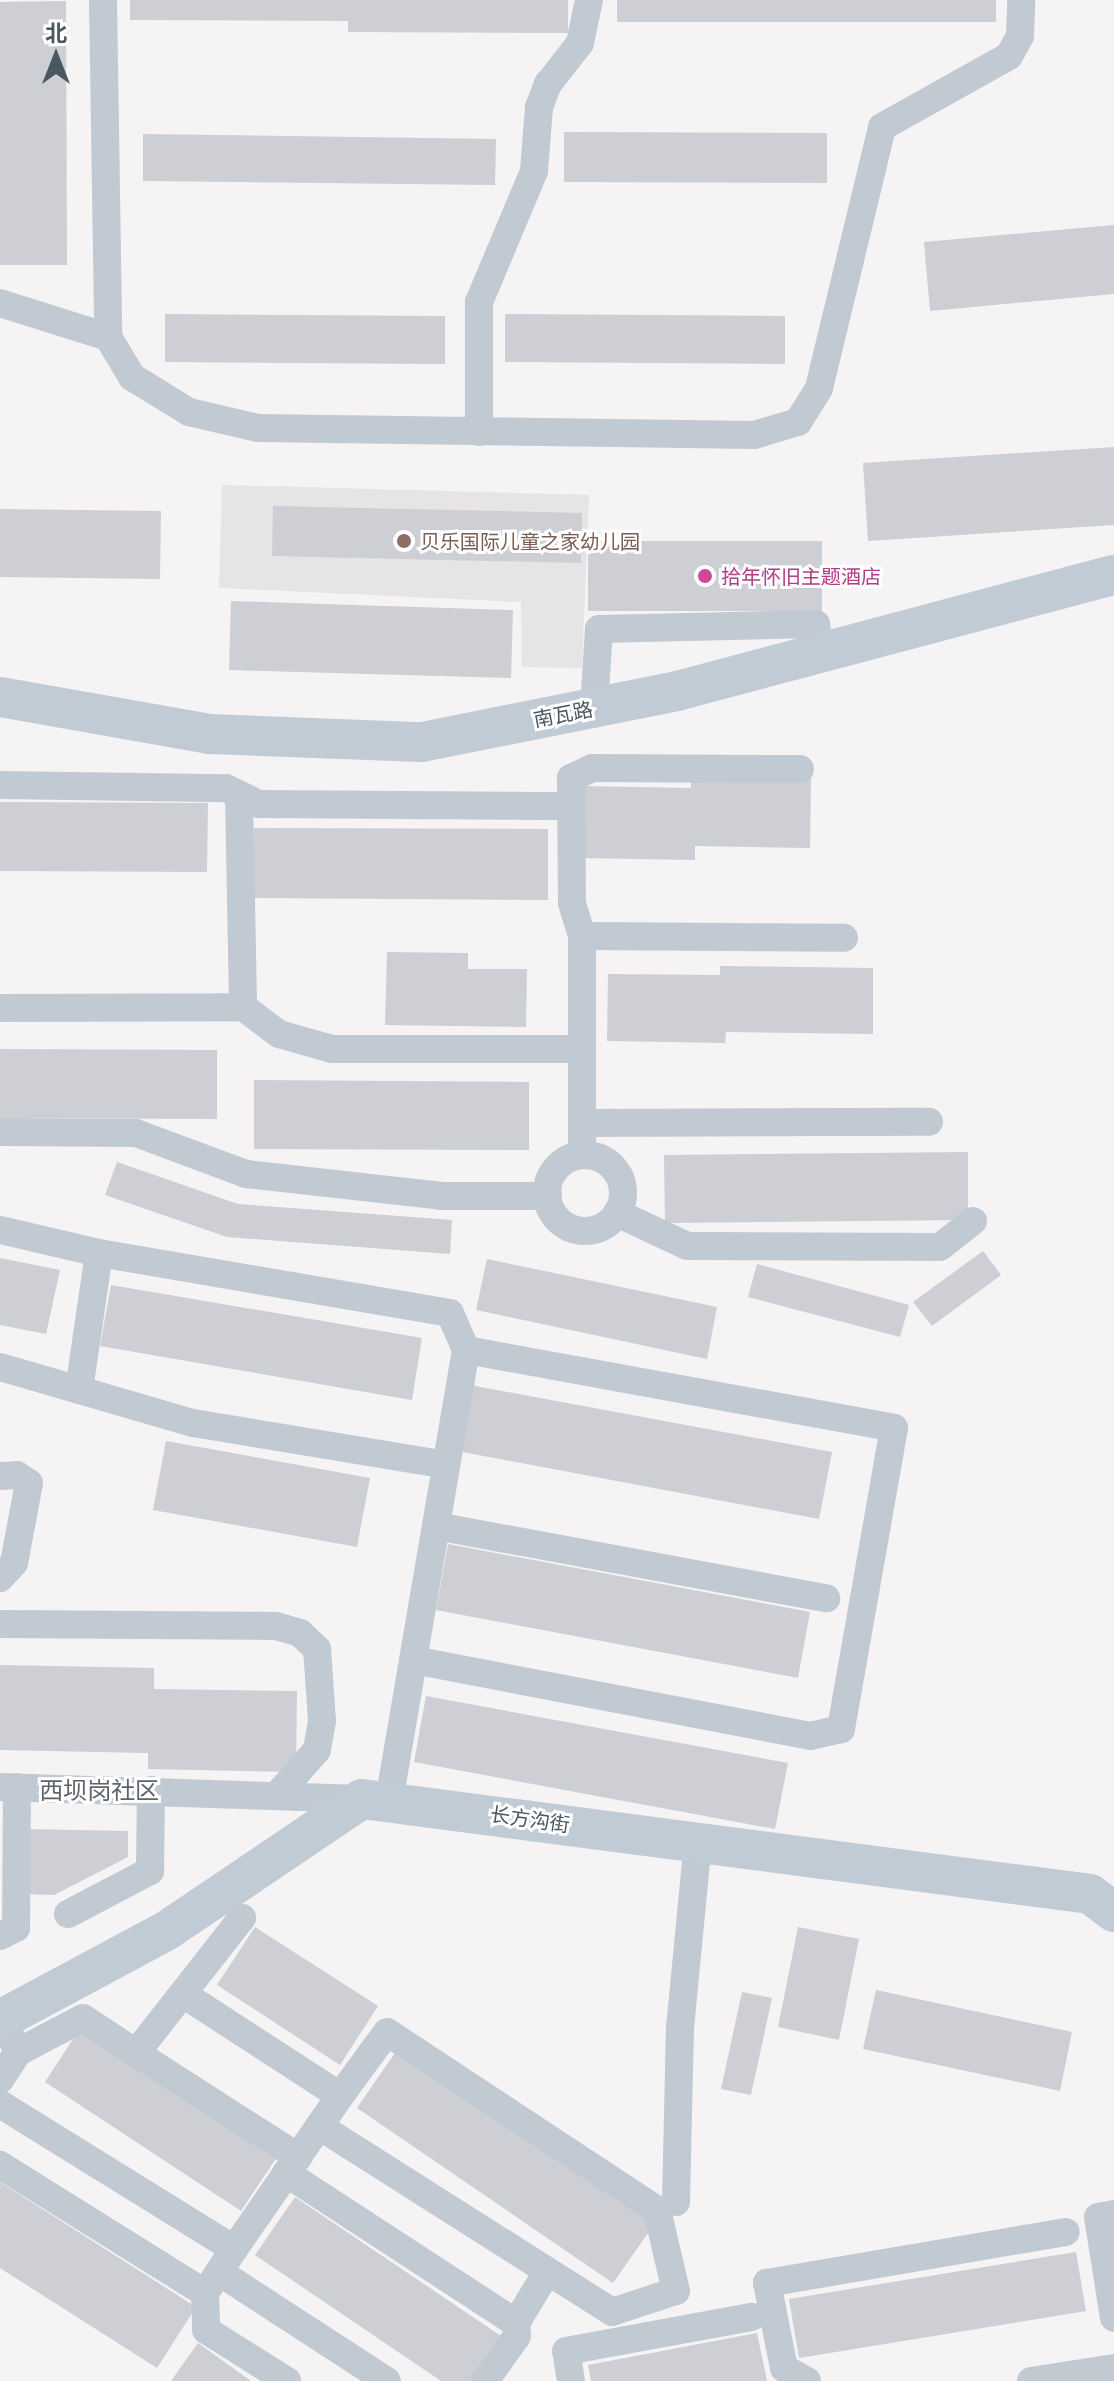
<!DOCTYPE html>
<meta charset="utf-8">
<style>
body{margin:0}
#map{position:relative;width:1114px;height:2381px;overflow:hidden;background:#f5f3f3;font-family:Barlow,"Noto Sans SC",sans-serif}
div>[style]{position:absolute}
.education>*{inset:0;background:#e6e4e5}
.building>*{inset:0;background:#cdcfd5}
.street>*{height:28px;margin:-14px;padding:0 14px;transform-origin:14px;border-radius:14px;background:#c1cad2}
.street>.ring{margin:-14px;padding:0;box-sizing:content-box;background:none;border:28px solid #c1cad2;border-radius:50%}
.secondary>*{height:40px;margin:-20px;padding:0 20px;transform-origin:20px;border-radius:20px;background:#c1cbd6}
.dots>*{width:22px;height:22px;translate:-50% -50%;box-sizing:border-box;border:4px solid #fff;border-radius:50%}
span{translate:-50% -50%;white-space:nowrap;text-align:center;line-height:1.15;-webkit-text-stroke:6px #fff;paint-order:stroke}
.education-label{font-size:20px;color:#785e54}
.left{translate:0 -50%;text-align:left}
.hotel-label{font-size:20px;color:#b23c85}
.street-label{font-size:20px;color:#4a5661}
.quarter-label{font-size:24px;color:#5f6368}
.north{position:absolute;left:16px;top:16px;width:80px;height:80px;-webkit-text-stroke:6px #fff;paint-order:stroke;rotate:0deg;font-size:22px;font-weight:700;line-height:32px;text-align:center;color:#4a5661}
.north::after{content:'';display:block;margin:auto;width:28px;height:36px;background:#4a5661;clip-path:polygon(50% 0,100% 100%,50% 72%,0 100%)}
</style>
<div id="map">
<div class="education">
<i style="clip-path:polygon(222px 485px,589px 495px,582px 668px,522px 667px,521px 602px,219px 588px)"></i>
</div>
<div class="building">
<i style="clip-path:polygon(130px 0,568px 0,568px 33px,348px 32px,348px 21px,130px 20px)"></i>
<i style="clip-path:polygon(617px 0,996px 0,996px 22px,617px 22px)"></i>
<i style="clip-path:polygon(66px 1px,67px 265px,0 265px,0 2px)"></i>
<i style="clip-path:polygon(564px 132px,827px 133px,827px 183px,564px 182px)"></i>
<i style="clip-path:polygon(143px 134px,496px 139px,495px 185px,143px 181px)"></i>
<i style="clip-path:polygon(1114px 225px,1114px 294px,930px 311px,924px 242px)"></i>
<i style="clip-path:polygon(165px 314px,445px 316px,445px 364px,165px 362px)"></i>
<i style="clip-path:polygon(505px 314px,785px 316px,785px 364px,505px 362px)"></i>
<i style="clip-path:polygon(1114px 447px,1114px 525px,868px 541px,863px 463px)"></i>
<i style="clip-path:polygon(273px 506px,582px 513px,581px 563px,272px 556px)"></i>
<i style="clip-path:polygon(0 509px,161px 511px,160px 579px,0 577px)"></i>
<i style="clip-path:polygon(588px 541px,822px 541px,822px 611px,588px 611px)"></i>
<i style="clip-path:polygon(231px 601px,513px 610px,511px 678px,229px 670px)"></i>
<i style="clip-path:polygon(691px 774px,811px 776px,810px 848px,695px 846px,695px 860px,579px 858px,580px 786px,691px 788px)"></i>
<i style="clip-path:polygon(0 802px,208px 803px,207px 872px,0 871px)"></i>
<i style="clip-path:polygon(254px 828px,548px 829px,548px 900px,254px 898px)"></i>
<i style="clip-path:polygon(387px 952px,468px 953px,468px 969px,527px 969px,526px 1027px,385px 1025px)"></i>
<i style="clip-path:polygon(720px 966px,873px 968px,873px 1034px,726px 1032px,725px 1043px,607px 1041px,608px 974px,720px 975px)"></i>
<i style="clip-path:polygon(0 1049px,217px 1050px,217px 1119px,0 1118px)"></i>
<i style="clip-path:polygon(254px 1080px,529px 1082px,529px 1150px,254px 1149px)"></i>
<i style="clip-path:polygon(968px 1152px,968px 1220px,665px 1223px,664px 1155px)"></i>
<i style="clip-path:polygon(117px 1162px,238px 1204px,452px 1220px,450px 1254px,227px 1237px,105px 1195px)"></i>
<i style="clip-path:polygon(983px 1251px,1001px 1275px,932px 1326px,913px 1302px)"></i>
<i style="clip-path:polygon(0 1258px,60px 1270px,46px 1334px,0 1325px)"></i>
<i style="clip-path:polygon(487px 1259px,717px 1307px,707px 1359px,476px 1310px)"></i>
<i style="clip-path:polygon(757px 1264px,909px 1305px,900px 1337px,748px 1297px)"></i>
<i style="clip-path:polygon(111px 1285px,422px 1338px,412px 1400px,100px 1346px)"></i>
<i style="clip-path:polygon(470px 1385px,832px 1452px,819px 1519px,457px 1451px)"></i>
<i style="clip-path:polygon(166px 1441px,370px 1478px,357px 1547px,153px 1510px)"></i>
<i style="clip-path:polygon(448px 1544px,810px 1612px,798px 1678px,436px 1610px)"></i>
<i style="clip-path:polygon(0 1665px,154px 1668px,154px 1689px,297px 1691px,296px 1772px,148px 1769px,148px 1753px,0 1750px)"></i>
<i style="clip-path:polygon(426px 1696px,788px 1763px,775px 1829px,414px 1762px)"></i>
<i style="clip-path:polygon(24px 1829px,128px 1831px,128px 1857px,54px 1895px,23px 1894px)"></i>
<i style="clip-path:polygon(255px 1927px,378px 2006px,340px 2065px,217px 1985px)"></i>
<i style="clip-path:polygon(798px 1927px,859px 1939px,839px 2040px,778px 2027px)"></i>
<i style="clip-path:polygon(876px 1990px,1072px 2032px,1060px 2091px,863px 2049px)"></i>
<i style="clip-path:polygon(742px 1992px,772px 1998px,751px 2095px,721px 2089px)"></i>
<i style="clip-path:polygon(81px 2027px,277px 2157px,241px 2211px,45px 2082px)"></i>
<i style="clip-path:polygon(399px 2047px,655px 2223px,613px 2283px,357px 2108px)"></i>
<i style="clip-path:polygon(0 2182px,196px 2307px,157px 2368px,0 2268px)"></i>
<i style="clip-path:polygon(295px 2197px,501px 2336px,470px 2381px,441px 2381px,255px 2255px)"></i>
<i style="clip-path:polygon(1076px 2252px,1086px 2311px,799px 2358px,789px 2299px)"></i>
<i style="clip-path:polygon(757px 2333px,767px 2381px,591px 2381px,588px 2365px)"></i>
<i style="clip-path:polygon(198px 2343px,251px 2381px,171px 2381px)"></i>
</div>
<div class="street">
<i style="left:103px;top:0;width:337px;rotate:89.1deg"></i>
<i style="left:108px;top:337px;width:47px;rotate:59deg"></i>
<i style="left:132px;top:377px;width:67px;rotate:31.6deg"></i>
<i style="left:189px;top:412px;width:71px;rotate:13.1deg"></i>
<i style="left:258px;top:428px;width:496px;rotate:0.8deg"></i>
<i style="left:754px;top:435px;width:46px;rotate:-16.5deg"></i>
<i style="left:798px;top:422px;width:40px;rotate:-58deg"></i>
<i style="left:819px;top:388px;width:268px;rotate:-76.4deg"></i>
<i style="left:882px;top:127px;width:145px;rotate:-29.2deg"></i>
<i style="left:1009px;top:56px;width:23px;rotate:-61deg"></i>
<i style="left:1020px;top:36px;width:36px;rotate:-88deg"></i>
<i style="left:0;top:303px;width:113px;rotate:17.5deg"></i>
<i style="left:479px;top:432px;width:130px;rotate:-90deg"></i>
<i style="left:479px;top:302px;width:142px;rotate:-67.2deg"></i>
<i style="left:534px;top:171px;width:64px;rotate:-85.5deg"></i>
<i style="left:539px;top:107px;width:25px;rotate:-69deg"></i>
<i style="left:548px;top:84px;width:52px;rotate:-52deg"></i>
<i style="left:580px;top:43px;width:44px;rotate:-78.2deg"></i>
<i style="left:594px;top:708px;width:79px;rotate:-86.4deg"></i>
<i style="left:599px;top:629px;width:217px;rotate:-1.3deg"></i>
<i style="left:816px;top:624px;width:29px;rotate:82deg"></i>
<i style="left:0;top:785px;width:226px;rotate:0.8deg"></i>
<i style="left:226px;top:788px;width:37px;rotate:26deg"></i>
<i style="left:259px;top:804px;width:312px;rotate:0.4deg"></i>
<i style="left:239px;top:795px;width:212px;rotate:88.9deg"></i>
<i style="left:582px;top:936px;width:262px;rotate:0.4deg"></i>
<i style="left:0;top:1008px;width:243px;rotate:-0.2deg"></i>
<i style="left:243px;top:1007px;width:45px;rotate:36.9deg"></i>
<i style="left:279px;top:1034px;width:55px;rotate:15.8deg"></i>
<i style="left:332px;top:1049px;width:250px"></i>
<i style="left:582px;top:1123px;width:347px;rotate:-0.2deg"></i>
<i style="left:0;top:1132px;width:136px;rotate:0.4deg"></i>
<i style="left:136px;top:1133px;width:117px;rotate:20.4deg"></i>
<i style="left:246px;top:1174px;width:197px;rotate:6.4deg"></i>
<i style="left:442px;top:1196px;width:106px"></i>
<i style="left:582px;top:1155px;width:219px;rotate:-90deg"></i>
<i style="left:582px;top:936px;width:34px;rotate:-107deg"></i>
<i style="left:572px;top:903px;width:125px;rotate:-90.5deg"></i>
<i style="left:571px;top:778px;width:23px;rotate:-25deg"></i>
<i style="left:592px;top:768px;width:208px;rotate:0.3deg"></i>
<i class="ring" style="left:547px;top:1155px;width:48px;height:48px"></i>
<i style="left:617px;top:1213px;width:77px;rotate:25.2deg"></i>
<i style="left:687px;top:1246px;width:253px;rotate:0.2deg"></i>
<i style="left:940px;top:1247px;width:42px;rotate:-38.2deg"></i>
<i style="left:0;top:1230px;width:102px;rotate:13.1deg"></i>
<i style="left:99px;top:1253px;width:356px;rotate:9.7deg"></i>
<i style="left:450px;top:1313px;width:40px;rotate:66.6deg"></i>
<i style="left:0;top:1367px;width:201px;rotate:16.2deg"></i>
<i style="left:193px;top:1423px;width:256px;rotate:9.4deg"></i>
<i style="left:79px;top:1390px;width:138px;rotate:-81.7deg"></i>
<i style="left:0;top:1476px;width:17px;rotate:-3deg"></i>
<i style="left:17px;top:1475px;width:14px;rotate:34deg"></i>
<i style="left:29px;top:1483px;width:81px;rotate:100.6deg"></i>
<i style="left:14px;top:1563px;width:21px;rotate:133deg"></i>
<i style="left:436px;top:1526px;width:397px;rotate:10.5deg"></i>
<i style="left:0;top:1624px;width:276px;rotate:0.4deg"></i>
<i style="left:276px;top:1626px;width:25px;rotate:16deg"></i>
<i style="left:300px;top:1633px;width:23px;rotate:43deg"></i>
<i style="left:317px;top:1649px;width:72px;rotate:86deg"></i>
<i style="left:322px;top:1721px;width:29px;rotate:100deg"></i>
<i style="left:317px;top:1750px;width:57px;rotate:131.5deg"></i>
<i style="left:0;top:1787px;width:362px;rotate:1.9deg"></i>
<i style="left:389px;top:1801px;width:143px;rotate:-80.3deg"></i>
<i style="left:413px;top:1660px;width:314px;rotate:-80.3deg"></i>
<i style="left:466px;top:1350px;width:435px;rotate:10.3deg"></i>
<i style="left:894px;top:1428px;width:306px;rotate:100deg"></i>
<i style="left:841px;top:1729px;width:31px;rotate:167deg"></i>
<i style="left:811px;top:1736px;width:405px;rotate:-169.2deg"></i>
<i style="left:68px;top:1914px;width:93px;rotate:-27.7deg"></i>
<i style="left:150px;top:1871px;width:81px;rotate:-89.3deg"></i>
<i style="left:0;top:1936px;width:18px;rotate:-27deg"></i>
<i style="left:16px;top:1928px;width:141px;rotate:-89.6deg"></i>
<i style="left:183px;top:1994px;width:187px;rotate:33deg"></i>
<i style="left:340px;top:2096px;width:186px;rotate:124.7deg"></i>
<i style="left:2px;top:2019px;width:37px;rotate:64deg"></i>
<i style="left:18px;top:2052px;width:73px;rotate:-27.6deg"></i>
<i style="left:83px;top:2018px;width:64px;rotate:33.4deg"></i>
<i style="left:136px;top:2053px;width:172px;rotate:-51.9deg"></i>
<i style="left:136px;top:2053px;width:193px;rotate:32.7deg"></i>
<i style="left:0;top:2079px;width:32px;rotate:-56deg"></i>
<i style="left:18px;top:2052px;width:33px;rotate:123deg"></i>
<i style="left:0;top:2104px;width:275px;rotate:31.8deg"></i>
<i style="left:234px;top:2249px;width:53px;rotate:123.4deg"></i>
<i style="left:205px;top:2293px;width:242px;rotate:-148deg"></i>
<i style="left:319px;top:2126px;width:347px;rotate:32.4deg"></i>
<i style="left:612px;top:2312px;width:67px;rotate:-18.2deg"></i>
<i style="left:676px;top:2291px;width:83px;rotate:-103.2deg"></i>
<i style="left:657px;top:2210px;width:323px;rotate:-146.6deg"></i>
<i style="left:387px;top:2032px;width:79px;rotate:126.3deg"></i>
<i style="left:286px;top:2173px;width:275px;rotate:33.1deg"></i>
<i style="left:516px;top:2323px;width:60px;rotate:-58.7deg"></i>
<i style="left:676px;top:2202px;width:174px;rotate:-88.7deg"></i>
<i style="left:680px;top:2028px;width:187px;rotate:-84.5deg"></i>
<i style="left:1114px;top:2214px;width:16px;rotate:169deg"></i>
<i style="left:1098px;top:2217px;width:102px;rotate:81deg"></i>
<i style="left:219px;top:2272px;width:200px;rotate:33deg"></i>
<i style="left:205px;top:2293px;width:37px;rotate:88deg"></i>
<i style="left:206px;top:2330px;width:96px;rotate:32.2deg"></i>
<i style="left:485px;top:2381px;width:55px;rotate:-54.6deg"></i>
<i style="left:517px;top:2336px;width:13px;rotate:-94deg"></i>
<i style="left:571px;top:2381px;width:30px;rotate:-99deg"></i>
<i style="left:566px;top:2351px;width:189px;rotate:-10.4deg"></i>
<i style="left:807px;top:2381px;width:26px;rotate:-151deg"></i>
<i style="left:784px;top:2368px;width:87px;rotate:-101.3deg"></i>
<i style="left:767px;top:2283px;width:303px;rotate:-9.7deg"></i>
<i style="left:1031px;top:2381px;width:84px;rotate:-8.9deg"></i>
</div>
<div class="secondary">
<i style="left:0;top:697px;width:213px;rotate:10deg"></i>
<i style="left:210px;top:734px;width:212px;rotate:2.2deg"></i>
<i style="left:422px;top:742px;width:260px;rotate:-11.3deg"></i>
<i style="left:677px;top:691px;width:452px;rotate:-14.9deg"></i>
<i style="left:0;top:2020px;width:188px;rotate:-28.2deg"></i>
<i style="left:166px;top:1931px;width:236px;rotate:-34deg"></i>
<i style="left:362px;top:1799px;width:734px;rotate:7.43deg"></i>
<i style="left:1090px;top:1894px;width:30px;rotate:37deg"></i>
</div>
<div class="dots">
<i style="left:404px;top:541px;background:#8d6e63"></i>
<i style="left:705px;top:576px;background:#d1479c"></i>
</div>
<div class="education-label">
<span class="left" style="left:420px;top:541px">贝乐国际儿童之家幼儿园</span>
</div>
<div class="hotel-label">
<span class="left" style="left:721px;top:576px">拾年怀旧主题酒店</span>
</div>
<div class="street-label">
<span style="left:563px;top:714px;rotate:-11deg">南瓦路</span>
<span style="left:530px;top:1819px;rotate:8deg">长方沟街</span>
</div>
<div class="quarter-label">
<span style="left:99px;top:1790px">西坝岗社区</span>
</div>
<div class="north">北</div>
</div>
